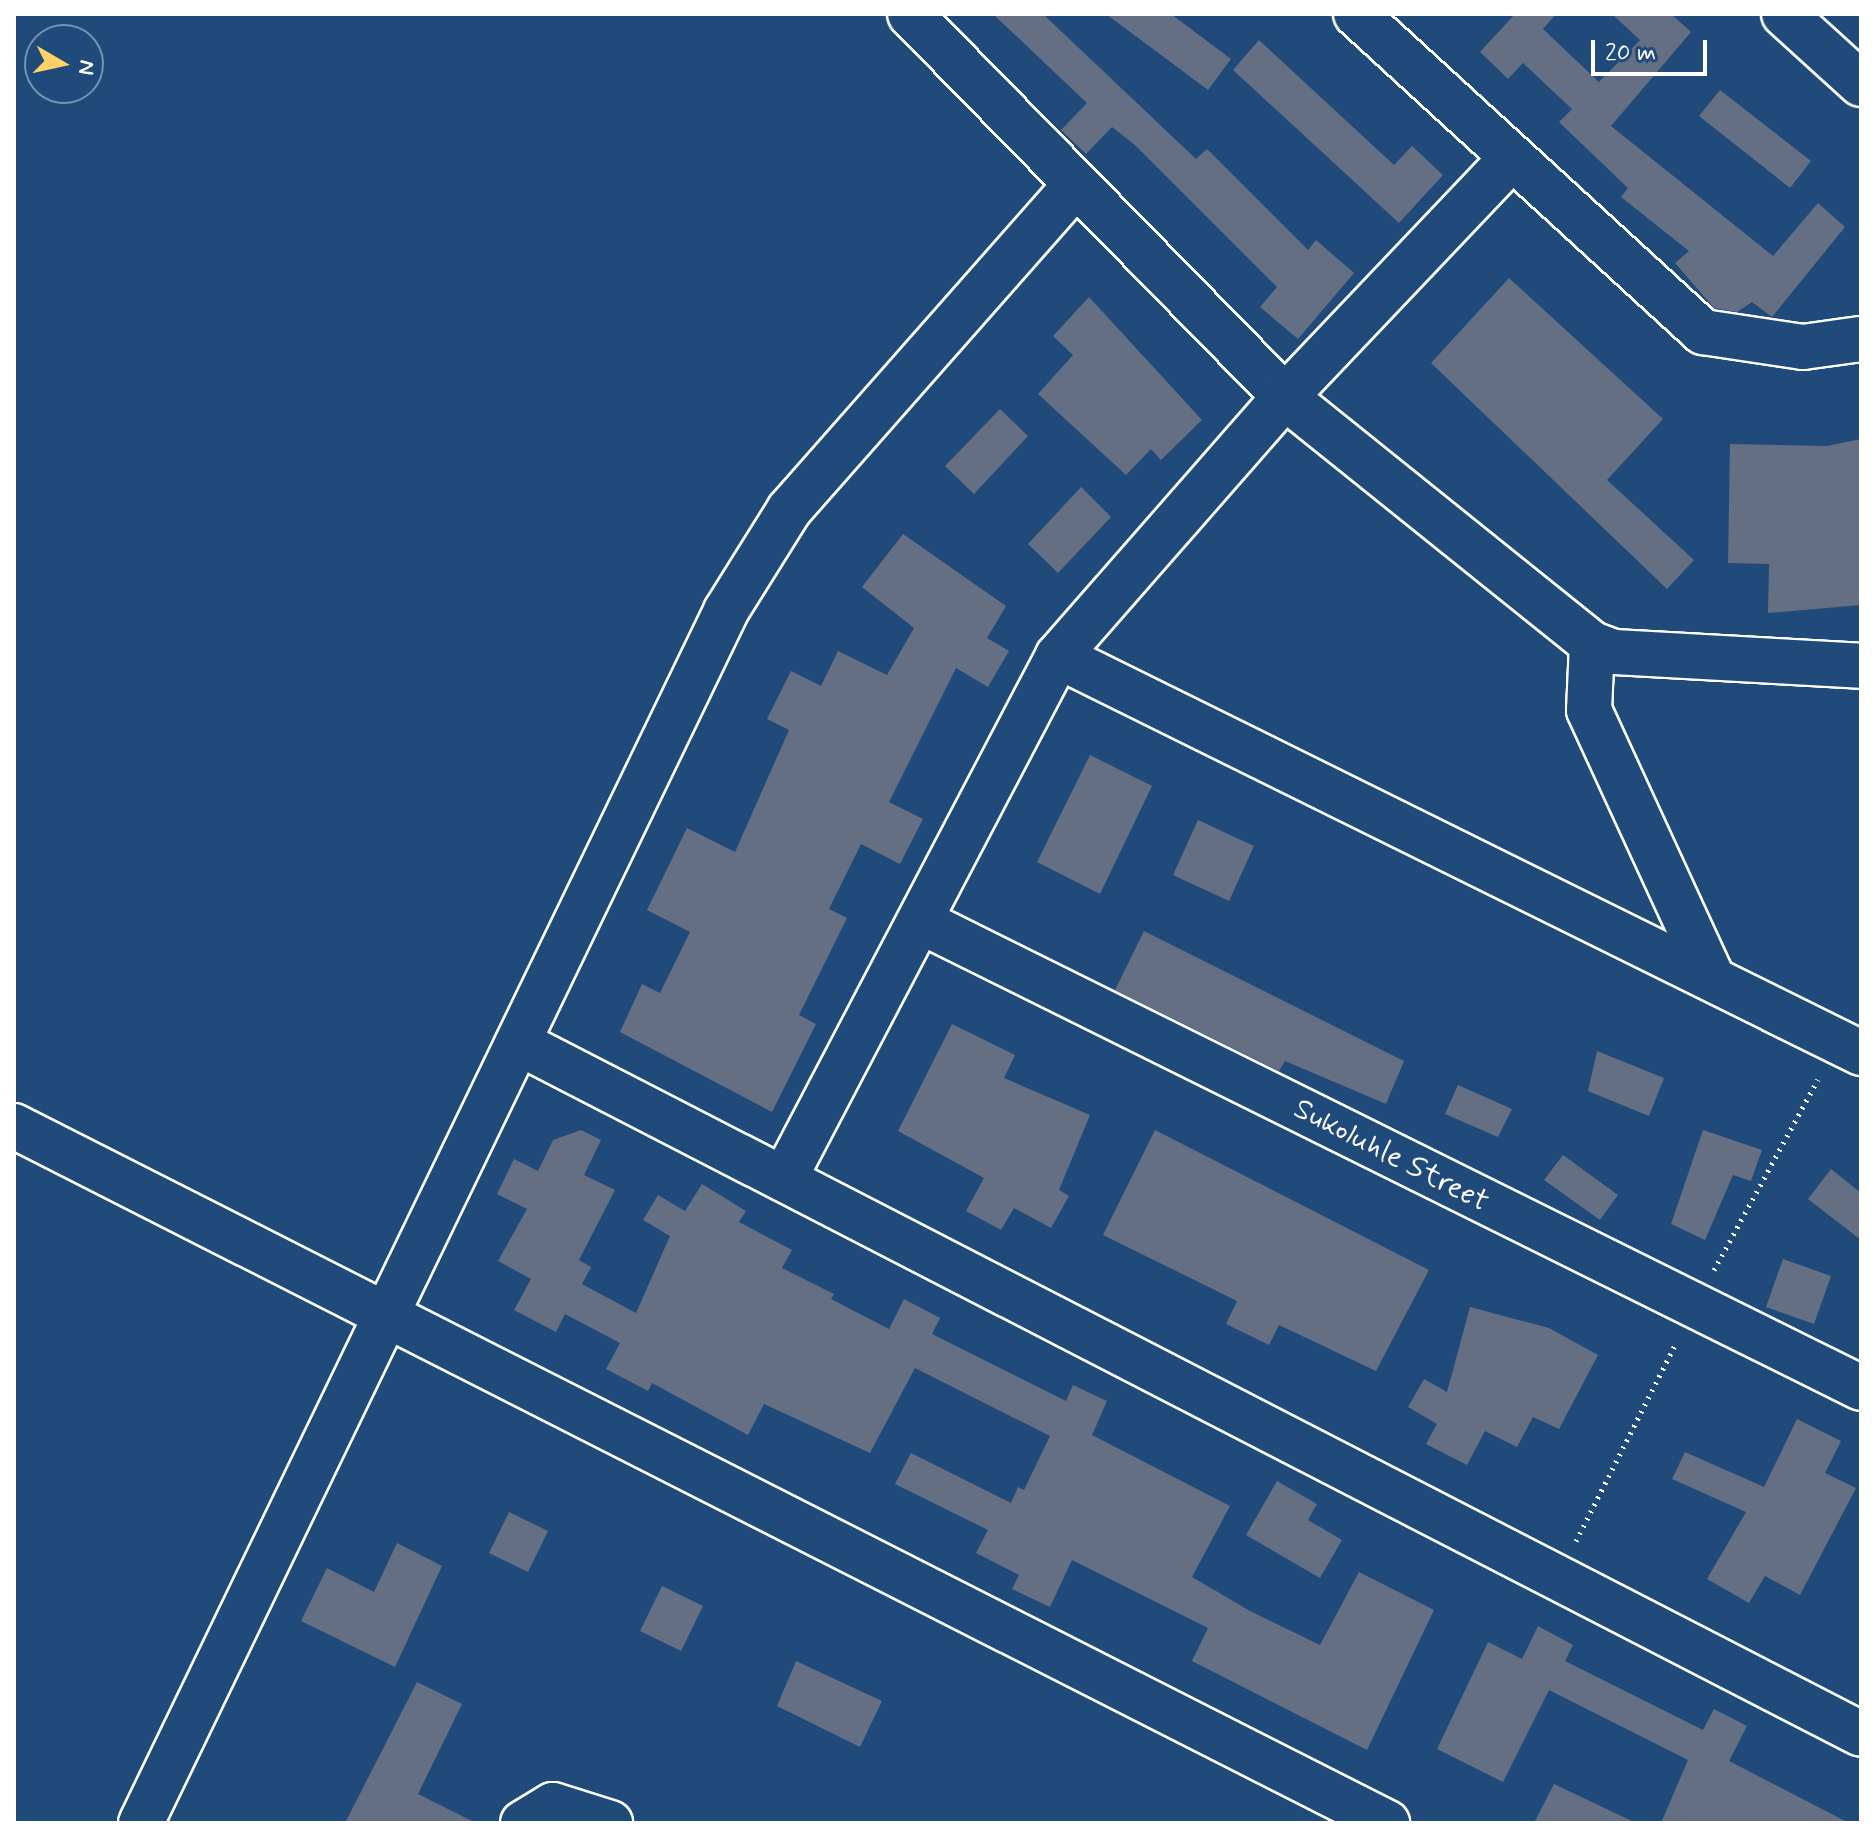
<!DOCTYPE html>
<style>
body{margin:0}
#map{position:relative;width:1875px;height:1837px;overflow:hidden;background:#1f4a7a;font-family:Mynerve,sans-serif}
div>[style]{position:absolute}
.building>*{inset:0;background:#646f84}
.path>*{height:5px;margin-top:-2.5px;transform-origin:0;background:repeating-linear-gradient(90deg,#fff 0 2px,transparent 0 8px)}
.roads{filter:drop-shadow(2px 0 #fff) drop-shadow(-2px 0 #fff) drop-shadow(0 2px #fff) drop-shadow(0 -2px #fff)}
.street>*{height:44px;margin:-22px;padding:0 22px;transform-origin:22px;border-radius:22px;background:#1f4a7a}
span{translate:-50% -50%;white-space:nowrap;text-align:center;line-height:1.15;-webkit-text-stroke:6px #1f4a7a;paint-order:stroke}
.street-label{font-size:30px;color:#fff}
.frame{position:absolute;inset:0;border:16px solid #fff;pointer-events:none}
.north{position:absolute;left:24px;top:24px;width:80px;height:80px;box-sizing:border-box;background:#1f4a7a;border:2px solid #7992af;border-radius:50%;rotate:99deg;font-size:22px;font-weight:700;line-height:32px;text-align:center;color:#fff}
.north::after{content:'';display:block;margin:auto;width:28px;height:36px;background:#ffd166;clip-path:polygon(50% 0,100% 100%,50% 72%,0 100%)}
.scale{position:absolute;left:1591px;top:40px;width:116px;height:36px;box-sizing:border-box;border:4px solid #fff;border-top:0;padding-left:10px;font-size:24px;line-height:28px;white-space:nowrap;color:#fff;-webkit-text-stroke:6px #1f4a7a;paint-order:stroke}
</style>
<div id="map">
<div class="building">
<i style="clip-path:polygon(993px 14px,1043px 14px,1196px 159px,1207px 149px,1308px 250px,1316px 240px,1354px 273px,1298px 339px,1260px 307px,1277px 287px,1135px 145px,1112px 127px,1086px 154px,1061px 130px,1087px 103px)"></i>
<i style="clip-path:polygon(1106px 14px,1171px 14px,1231px 59px,1208px 90px)"></i>
<i style="clip-path:polygon(1515px 14px,1556px 14px,1543px 29px,1599px 82px,1640px 40px,1612px 14px,1671px 14px,1691px 32px,1611px 126px,1773px 256px,1818px 203px,1845px 227px,1772px 317px,1752px 302px,1737px 312px,1714px 308px,1675px 263px,1689px 251px,1621px 197px,1628px 188px,1559px 122px,1572px 109px,1523px 63px,1508px 79px,1480px 52px)"></i>
<i style="clip-path:polygon(1259px 40px,1394px 165px,1412px 146px,1443px 175px,1399px 223px,1233px 70px)"></i>
<i style="clip-path:polygon(1720px 90px,1811px 161px,1790px 188px,1699px 116px)"></i>
<i style="clip-path:polygon(1509px 278px,1663px 419px,1607px 480px,1694px 560px,1667px 589px,1431px 363px)"></i>
<i style="clip-path:polygon(1089px 297px,1202px 420px,1161px 460px,1151px 449px,1126px 475px,1038px 394px,1073px 355px,1053px 336px)"></i>
<i style="clip-path:polygon(1000px 409px,1028px 436px,974px 494px,945px 466px)"></i>
<i style="clip-path:polygon(1861px 439px,1861px 605px,1768px 613px,1769px 564px,1728px 563px,1730px 444px,1827px 446px)"></i>
<i style="clip-path:polygon(1081px 487px,1111px 517px,1058px 573px,1028px 544px)"></i>
<i style="clip-path:polygon(903px 534px,1006px 606px,987px 638px,1009px 651px,988px 687px,956px 668px,889px 802px,923px 819px,900px 864px,861px 844px,829px 909px,847px 918px,799px 1015px,816px 1024px,772px 1112px,620px 1032px,642px 984px,660px 993px,690px 932px,647px 910px,687px 828px,735px 852px,789px 730px,767px 719px,791px 671px,821px 686px,838px 651px,887px 675px,914px 628px,862px 587px)"></i>
<i style="clip-path:polygon(1090px 755px,1152px 786px,1100px 894px,1037px 862px)"></i>
<i style="clip-path:polygon(1198px 820px,1254px 846px,1229px 901px,1173px 875px)"></i>
<i style="clip-path:polygon(1144px 931px,1404px 1061px,1386px 1104px,1285px 1061px,1279px 1071px,1115px 990px)"></i>
<i style="clip-path:polygon(952px 1024px,1015px 1055px,1004px 1078px,1090px 1115px,1059px 1190px,1069px 1196px,1051px 1228px,1014px 1208px,1001px 1230px,966px 1211px,984px 1178px,898px 1131px)"></i>
<i style="clip-path:polygon(1597px 1051px,1664px 1078px,1649px 1116px,1588px 1091px)"></i>
<i style="clip-path:polygon(1458px 1085px,1512px 1109px,1498px 1137px,1445px 1114px)"></i>
<i style="clip-path:polygon(581px 1130px,601px 1140px,584px 1175px,615px 1190px,579px 1260px,591px 1267px,582px 1284px,636px 1313px,670px 1236px,643px 1220px,658px 1195px,685px 1211px,702px 1184px,746px 1211px,739px 1222px,792px 1250px,782px 1268px,834px 1294px,831px 1299px,889px 1329px,904px 1299px,940px 1318px,932px 1334px,1066px 1401px,1073px 1385px,1107px 1401px,1092px 1435px,1230px 1506px,1192px 1577px,1250px 1611px,1320px 1645px,1359px 1572px,1434px 1610px,1367px 1750px,1192px 1661px,1208px 1628px,1072px 1560px,1050px 1607px,1012px 1589px,1019px 1575px,976px 1553px,988px 1530px,895px 1484px,911px 1453px,1011px 1503px,1018px 1487px,1024px 1490px,1050px 1436px,915px 1368px,870px 1453px,764px 1404px,748px 1435px,652px 1383px,648px 1391px,606px 1369px,620px 1343px,565px 1314px,556px 1332px,514px 1310px,531px 1279px,498px 1261px,527px 1209px,497px 1194px,514px 1159px,538px 1171px,553px 1140px)"></i>
<i style="clip-path:polygon(1155px 1130px,1429px 1270px,1376px 1371px,1279px 1325px,1269px 1345px,1226px 1324px,1237px 1301px,1103px 1235px)"></i>
<i style="clip-path:polygon(1703px 1130px,1762px 1150px,1751px 1181px,1733px 1175px,1705px 1240px,1671px 1224px)"></i>
<i style="clip-path:polygon(1563px 1155px,1618px 1195px,1600px 1220px,1544px 1180px)"></i>
<i style="clip-path:polygon(1831px 1169px,1861px 1193px,1861px 1240px,1808px 1199px)"></i>
<i style="clip-path:polygon(1783px 1259px,1831px 1276px,1814px 1324px,1766px 1307px)"></i>
<i style="clip-path:polygon(1470px 1307px,1549px 1328px,1598px 1355px,1559px 1429px,1533px 1417px,1517px 1447px,1485px 1431px,1467px 1465px,1426px 1444px,1437px 1424px,1408px 1407px,1424px 1379px,1447px 1392px)"></i>
<i style="clip-path:polygon(1797px 1419px,1841px 1441px,1825px 1473px,1856px 1488px,1800px 1595px,1765px 1576px,1749px 1603px,1707px 1579px,1746px 1512px,1672px 1479px,1685px 1452px,1764px 1487px)"></i>
<i style="clip-path:polygon(1277px 1481px,1317px 1504px,1308px 1520px,1342px 1540px,1320px 1578px,1246px 1535px)"></i>
<i style="clip-path:polygon(509px 1512px,548px 1531px,528px 1572px,489px 1553px)"></i>
<i style="clip-path:polygon(397px 1543px,442px 1566px,395px 1667px,301px 1621px,327px 1568px,374px 1592px)"></i>
<i style="clip-path:polygon(662px 1586px,703px 1606px,681px 1651px,640px 1631px)"></i>
<i style="clip-path:polygon(1538px 1626px,1573px 1645px,1565px 1661px,1703px 1730px,1714px 1709px,1747px 1726px,1729px 1761px,1849px 1823px,1661px 1823px,1688px 1760px,1549px 1690px,1503px 1782px,1437px 1749px,1488px 1642px,1522px 1659px)"></i>
<i style="clip-path:polygon(796px 1661px,882px 1701px,860px 1747px,777px 1706px)"></i>
<i style="clip-path:polygon(417px 1682px,462px 1704px,418px 1794px,476px 1823px,345px 1823px)"></i>
<i style="clip-path:polygon(1554px 1784px,1636px 1823px,1534px 1823px)"></i>
</div>
<div class="path">
<i style="left:1714px;top:1270px;width:217px;rotate:-61.4deg"></i>
<i style="left:1576px;top:1541px;width:222px;rotate:-63.2deg"></i>
</div>
<div class="roads">
<div class="street">
<i style="left:910px;top:14px;width:536px;rotate:45.6deg"></i>
<i style="left:1285px;top:397px;width:394px;rotate:38.8deg"></i>
<i style="left:1592px;top:644px;width:23px;rotate:20deg"></i>
<i style="left:1614px;top:652px;width:247px;rotate:3.2deg"></i>
<i style="left:1356px;top:14px;width:471px;rotate:42.5deg"></i>
<i style="left:1703px;top:332px;width:101px;rotate:8.5deg"></i>
<i style="left:1803px;top:347px;width:59px;rotate:-7.9deg"></i>
<i style="left:1784px;top:14px;width:104px;rotate:42.3deg"></i>
<i style="left:1592px;top:644px;width:66px;rotate:92.6deg"></i>
<i style="left:1589px;top:710px;width:295px;rotate:65.3deg"></i>
<i style="left:1058px;top:656px;width:896px;rotate:26.31deg"></i>
<i style="left:922px;top:922px;width:1048px;rotate:26.39deg"></i>
<i style="left:519px;top:1043px;width:1509px;rotate:27.24deg"></i>
<i style="left:14px;top:1126px;width:1540px;rotate:26.91deg"></i>
<i style="left:784px;top:1179px;width:590px;rotate:-62.35deg"></i>
<i style="left:1058px;top:656px;width:344px;rotate:-48.8deg"></i>
<i style="left:1285px;top:397px;width:328px;rotate:-46.5deg"></i>
<i style="left:141px;top:1823px;width:1346px;rotate:-64.23deg"></i>
<i style="left:726px;top:611px;width:119px;rotate:-58deg"></i>
<i style="left:789px;top:510px;width:432px;rotate:-48.6deg"></i>
<i style="left:523px;top:1823px;width:35px;rotate:-31deg"></i>
<i style="left:553px;top:1805px;width:60px;rotate:17.5deg"></i>
</div>
</div>
<div class="street-label">
<span style="left:1391px;top:1156px;rotate:27deg">Sukoluhle Street</span>
</div>
<div class="frame"></div>
<div class="north">N</div>
<div class="scale">20 m</div>
</div>
